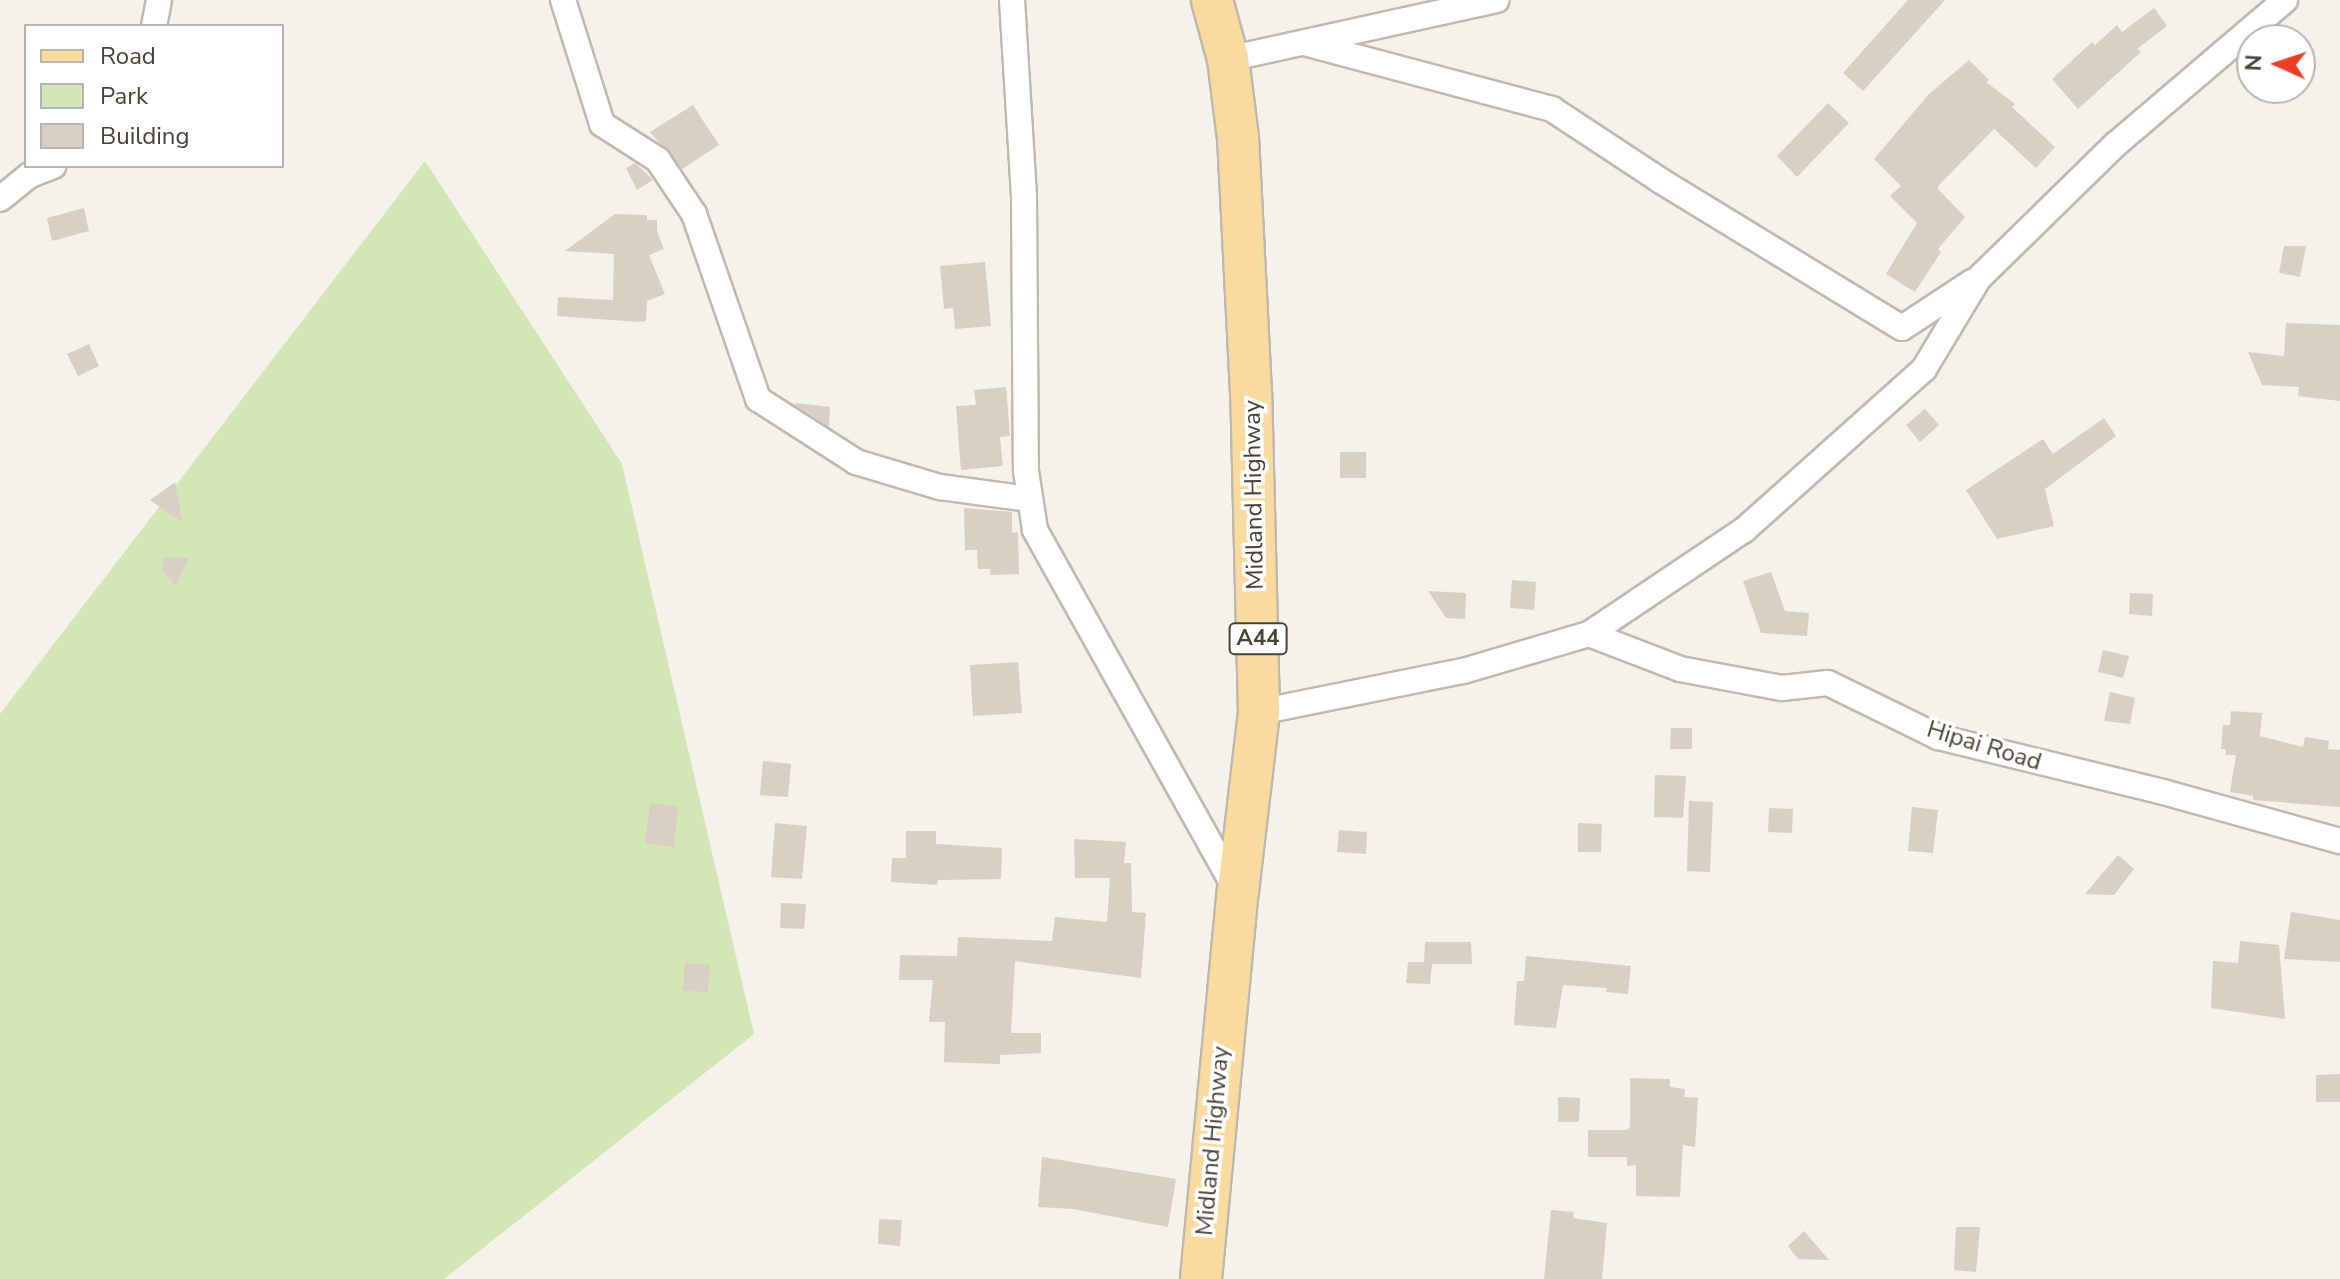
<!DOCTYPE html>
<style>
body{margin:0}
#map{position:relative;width:2340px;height:1279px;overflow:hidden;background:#f5f1eb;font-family:"Nunito Sans",sans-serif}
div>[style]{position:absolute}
.green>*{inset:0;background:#d3e6b6}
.building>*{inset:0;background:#d9cfc4}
.roads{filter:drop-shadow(2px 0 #c0b8ae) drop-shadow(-2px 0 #c0b8ae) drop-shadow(0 2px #c0b8ae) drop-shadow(0 -2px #c0b8ae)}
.minor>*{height:24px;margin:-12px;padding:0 12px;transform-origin:12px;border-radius:12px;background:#fff}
.primary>*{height:40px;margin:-20px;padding:0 20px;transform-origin:20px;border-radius:20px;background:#f9dba0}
span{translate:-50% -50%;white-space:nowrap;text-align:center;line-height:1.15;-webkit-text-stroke:7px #fff;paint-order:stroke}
.shield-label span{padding:2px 6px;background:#fff;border:2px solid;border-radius:6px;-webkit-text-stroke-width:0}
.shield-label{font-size:22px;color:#494239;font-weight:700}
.street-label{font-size:24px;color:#494239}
.legend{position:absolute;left:24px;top:24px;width:260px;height:144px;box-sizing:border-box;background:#fff;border:2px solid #b6b3b0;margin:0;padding:10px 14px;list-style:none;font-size:24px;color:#494239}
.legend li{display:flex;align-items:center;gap:16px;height:40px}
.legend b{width:40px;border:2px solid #b6b3b0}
.north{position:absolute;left:2236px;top:24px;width:80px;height:80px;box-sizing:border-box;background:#fff;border:2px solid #b6b3b0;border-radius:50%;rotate:273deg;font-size:22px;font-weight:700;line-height:32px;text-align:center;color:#494239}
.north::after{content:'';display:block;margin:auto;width:28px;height:36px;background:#ef3c28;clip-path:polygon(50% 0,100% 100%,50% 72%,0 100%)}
</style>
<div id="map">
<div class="green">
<i style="clip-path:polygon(425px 161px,622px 464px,754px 1034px,444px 1279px,0 1279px,0 714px)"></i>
</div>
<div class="building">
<i style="clip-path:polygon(1908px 0,1945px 0,1863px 91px,1843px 73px)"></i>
<i style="clip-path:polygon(2154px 8px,2167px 26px,2137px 49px,2141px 52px,2078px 109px,2052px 79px,2092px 42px,2095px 45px,2117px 25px,2122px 32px)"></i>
<i style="clip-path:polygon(1969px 60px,1989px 80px,1986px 82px,2015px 104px,2012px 107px,2055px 147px,2036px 168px,1994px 129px,1939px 185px,1938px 189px,1965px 217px,1938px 249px,1941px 252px,1915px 292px,1886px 274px,1917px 223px,1890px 196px,1901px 186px,1874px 159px,1928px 95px)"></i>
<i style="clip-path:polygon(1828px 103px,1849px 123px,1797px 177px,1777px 156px)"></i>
<i style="clip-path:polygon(693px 105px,719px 145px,682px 169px,650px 132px)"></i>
<i style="clip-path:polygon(635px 163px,653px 180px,637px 190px,626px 168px)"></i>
<i style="clip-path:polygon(84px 208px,89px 231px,52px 241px,47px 218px)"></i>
<i style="clip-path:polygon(615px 214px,647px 215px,647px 220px,657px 220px,657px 231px,664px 249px,649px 255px,665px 294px,647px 301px,646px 321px,639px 322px,557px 316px,558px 297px,613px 300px,614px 254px,565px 251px)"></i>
<i style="clip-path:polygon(2284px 246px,2306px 246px,2300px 277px,2279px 273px)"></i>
<i style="clip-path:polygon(985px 262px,991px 326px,955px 329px,953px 308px,944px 309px,940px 266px)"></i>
<i style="clip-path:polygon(2286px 323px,2340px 325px,2340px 401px,2298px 396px,2299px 387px,2262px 385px,2248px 352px,2284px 356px)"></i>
<i style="clip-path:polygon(89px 344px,99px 366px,78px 376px,67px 354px)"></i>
<i style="clip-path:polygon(1006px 387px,1010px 436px,1000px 437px,1003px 466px,961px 470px,956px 406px,976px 405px,974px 390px)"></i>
<i style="clip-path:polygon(795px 403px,830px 407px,829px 427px,795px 405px)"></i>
<i style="clip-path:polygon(1925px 409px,1939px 425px,1920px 442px,1906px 425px)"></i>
<i style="clip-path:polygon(2104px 418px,2116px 436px,2045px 489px,2054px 526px,1997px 539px,1966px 490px,2043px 439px,2053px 454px)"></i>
<i style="clip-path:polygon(1340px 452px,1366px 452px,1366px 478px,1340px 478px)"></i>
<i style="clip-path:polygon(175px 482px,182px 522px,150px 500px)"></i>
<i style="clip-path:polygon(964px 508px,1012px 512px,1012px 533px,1018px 532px,1019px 574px,991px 575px,990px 569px,978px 569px,977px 550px,965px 550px)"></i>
<i style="clip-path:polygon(163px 557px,189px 558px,176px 586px,163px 571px)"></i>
<i style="clip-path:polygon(1771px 572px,1785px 611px,1809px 613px,1807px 636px,1761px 633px,1743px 581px)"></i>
<i style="clip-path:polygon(1512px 580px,1536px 582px,1534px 610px,1510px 608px)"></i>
<i style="clip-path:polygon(1428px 591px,1466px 593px,1465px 619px,1446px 618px)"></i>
<i style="clip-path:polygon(2130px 593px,2153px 594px,2152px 616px,2129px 614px)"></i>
<i style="clip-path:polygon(2103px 650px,2129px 656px,2123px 678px,2098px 672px)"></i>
<i style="clip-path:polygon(1018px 662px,1022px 713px,973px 716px,970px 665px)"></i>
<i style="clip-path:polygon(2110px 692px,2135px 698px,2130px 724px,2104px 721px)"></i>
<i style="clip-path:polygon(2231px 711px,2262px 713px,2260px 736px,2303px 747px,2305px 737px,2329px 741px,2328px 749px,2340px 750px,2340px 807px,2253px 800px,2253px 796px,2230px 792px,2236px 755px,2226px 755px,2226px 749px,2221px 749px,2223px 725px,2230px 725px)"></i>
<i style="clip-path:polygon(1671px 728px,1692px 728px,1692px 749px,1670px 749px)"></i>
<i style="clip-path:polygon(763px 761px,791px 764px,788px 797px,760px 795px)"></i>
<i style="clip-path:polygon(1655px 775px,1686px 776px,1683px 818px,1654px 817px)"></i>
<i style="clip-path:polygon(1689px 801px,1713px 802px,1710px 872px,1687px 871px)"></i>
<i style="clip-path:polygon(650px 803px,678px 806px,674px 847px,645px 843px)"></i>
<i style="clip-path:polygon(1912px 807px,1938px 810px,1933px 853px,1908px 851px)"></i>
<i style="clip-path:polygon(1769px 808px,1793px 809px,1792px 833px,1768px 832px)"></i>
<i style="clip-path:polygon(775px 823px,807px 826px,802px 879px,771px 877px)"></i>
<i style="clip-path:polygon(1578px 823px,1602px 824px,1601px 852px,1578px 852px)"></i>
<i style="clip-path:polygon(1339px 830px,1367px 832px,1366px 854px,1337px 852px)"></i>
<i style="clip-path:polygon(906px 831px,936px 831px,936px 844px,1002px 848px,1001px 879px,938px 880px,937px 885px,891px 882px,892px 858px,906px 858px)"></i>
<i style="clip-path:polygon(1074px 839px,1126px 842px,1124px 863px,1131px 863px,1132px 912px,1146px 913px,1141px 978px,1015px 961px,1011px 1033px,1041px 1033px,1041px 1053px,1000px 1055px,1000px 1064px,944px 1062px,945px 1022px,929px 1022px,933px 980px,899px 980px,900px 955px,957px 956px,958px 937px,1052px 941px,1055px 917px,1107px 922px,1110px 878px,1075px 878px)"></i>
<i style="clip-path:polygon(2118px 855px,2134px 869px,2114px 895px,2085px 894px)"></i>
<i style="clip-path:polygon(781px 903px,806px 904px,804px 929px,780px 928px)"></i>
<i style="clip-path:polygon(2291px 912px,2340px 920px,2340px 962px,2284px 959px)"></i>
<i style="clip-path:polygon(2240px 941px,2279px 945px,2285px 1019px,2211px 1008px,2213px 961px,2238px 963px)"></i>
<i style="clip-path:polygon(1425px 942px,1471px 942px,1472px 964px,1432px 964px,1430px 984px,1406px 983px,1408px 962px,1424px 962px)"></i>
<i style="clip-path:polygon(1526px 956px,1631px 966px,1628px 994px,1606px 992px,1607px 988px,1563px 985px,1556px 1028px,1514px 1025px,1517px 981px,1524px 981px)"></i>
<i style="clip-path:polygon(685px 963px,710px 965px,708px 992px,683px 991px)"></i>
<i style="clip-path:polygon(2340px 1074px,2340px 1102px,2316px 1102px,2316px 1075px)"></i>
<i style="clip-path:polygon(1630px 1078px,1670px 1079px,1670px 1087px,1685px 1089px,1684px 1097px,1698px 1098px,1695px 1147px,1683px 1145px,1680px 1197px,1636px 1196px,1636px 1165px,1627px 1166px,1627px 1157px,1588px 1157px,1588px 1130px,1627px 1130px,1630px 1127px)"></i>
<i style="clip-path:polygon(1558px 1097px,1580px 1098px,1579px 1122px,1558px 1122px)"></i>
<i style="clip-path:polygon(1042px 1157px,1176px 1179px,1168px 1227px,1073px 1209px,1038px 1207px)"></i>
<i style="clip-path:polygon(1551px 1210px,1574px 1212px,1573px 1218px,1607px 1223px,1602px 1279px,1544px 1279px)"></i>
<i style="clip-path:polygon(879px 1219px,902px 1220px,900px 1246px,878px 1244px)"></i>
<i style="clip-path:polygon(1956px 1227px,1980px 1227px,1976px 1272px,1954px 1270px)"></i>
<i style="clip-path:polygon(1804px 1231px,1829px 1260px,1798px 1259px,1788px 1246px)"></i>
</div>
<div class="roads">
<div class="minor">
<i style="left:563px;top:0;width:130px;rotate:72.5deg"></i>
<i style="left:602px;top:124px;width:67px;rotate:32.7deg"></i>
<i style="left:658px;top:160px;width:65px;rotate:56.3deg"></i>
<i style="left:694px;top:214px;width:196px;rotate:70.9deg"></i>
<i style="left:758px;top:399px;width:117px;rotate:32.7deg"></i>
<i style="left:856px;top:462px;width:88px;rotate:16.6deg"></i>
<i style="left:940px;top:487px;width:91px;rotate:7.6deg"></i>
<i style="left:1012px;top:0;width:196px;rotate:86.5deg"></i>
<i style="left:1024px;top:196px;width:275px;rotate:89.6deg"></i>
<i style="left:1026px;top:471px;width:60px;rotate:81.3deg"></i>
<i style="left:1035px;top:530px;width:411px;rotate:60.8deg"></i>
<i style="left:154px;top:26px;width:26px;rotate:-79deg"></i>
<i style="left:1304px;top:43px;width:257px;rotate:14.9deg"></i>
<i style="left:1552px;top:109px;width:131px;rotate:33.4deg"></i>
<i style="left:1661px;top:181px;width:282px;rotate:31.4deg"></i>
<i style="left:1902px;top:328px;width:84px;rotate:-33.3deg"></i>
<i style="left:1228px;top:59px;width:275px;rotate:-12.4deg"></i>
<i style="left:0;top:199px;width:38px;rotate:-39deg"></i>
<i style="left:30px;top:175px;width:25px;rotate:-21deg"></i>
<i style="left:1589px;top:634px;width:97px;rotate:21deg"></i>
<i style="left:1680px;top:669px;width:104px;rotate:10.6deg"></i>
<i style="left:1782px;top:688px;width:46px;rotate:-6.2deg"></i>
<i style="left:1828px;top:683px;width:123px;rotate:26.1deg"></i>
<i style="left:1938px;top:737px;width:232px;rotate:13.7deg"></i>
<i style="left:2163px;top:792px;width:184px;rotate:15.5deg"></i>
<i style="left:1259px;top:712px;width:208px;rotate:-11.4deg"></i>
<i style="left:1463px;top:671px;width:131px;rotate:-16.4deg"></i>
<i style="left:1589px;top:634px;width:187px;rotate:-33.9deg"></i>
<i style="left:1744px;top:530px;width:241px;rotate:-41.8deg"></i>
<i style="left:1924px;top:369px;width:105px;rotate:-59deg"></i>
<i style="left:1978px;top:279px;width:193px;rotate:-44.4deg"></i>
<i style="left:2116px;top:144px;width:222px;rotate:-40.4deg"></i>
</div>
<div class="primary">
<i style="left:1201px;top:1279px;width:390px;rotate:-84.6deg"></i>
<i style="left:1238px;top:891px;width:180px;rotate:-83.3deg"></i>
<i style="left:1259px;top:712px;width:319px;rotate:-91.4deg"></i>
<i style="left:1251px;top:393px;width:255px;rotate:-92.9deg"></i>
<i style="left:1238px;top:138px;width:80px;rotate:-97.2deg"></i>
<i style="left:1228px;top:59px;width:61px;rotate:-105.2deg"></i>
</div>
</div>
<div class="shield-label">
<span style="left:1258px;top:639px">A44</span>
</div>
<div class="street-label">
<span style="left:1254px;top:495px;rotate:-91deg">Midland Highway</span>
<span style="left:1984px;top:746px;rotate:17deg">Hipai Road</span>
<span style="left:1213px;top:1141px;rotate:-85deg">Midland Highway</span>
</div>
<ul class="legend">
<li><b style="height:10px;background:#f9dba0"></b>Road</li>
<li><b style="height:22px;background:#d3e6b6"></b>Park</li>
<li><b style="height:22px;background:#d9cfc4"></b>Building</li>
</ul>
<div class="north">N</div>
</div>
